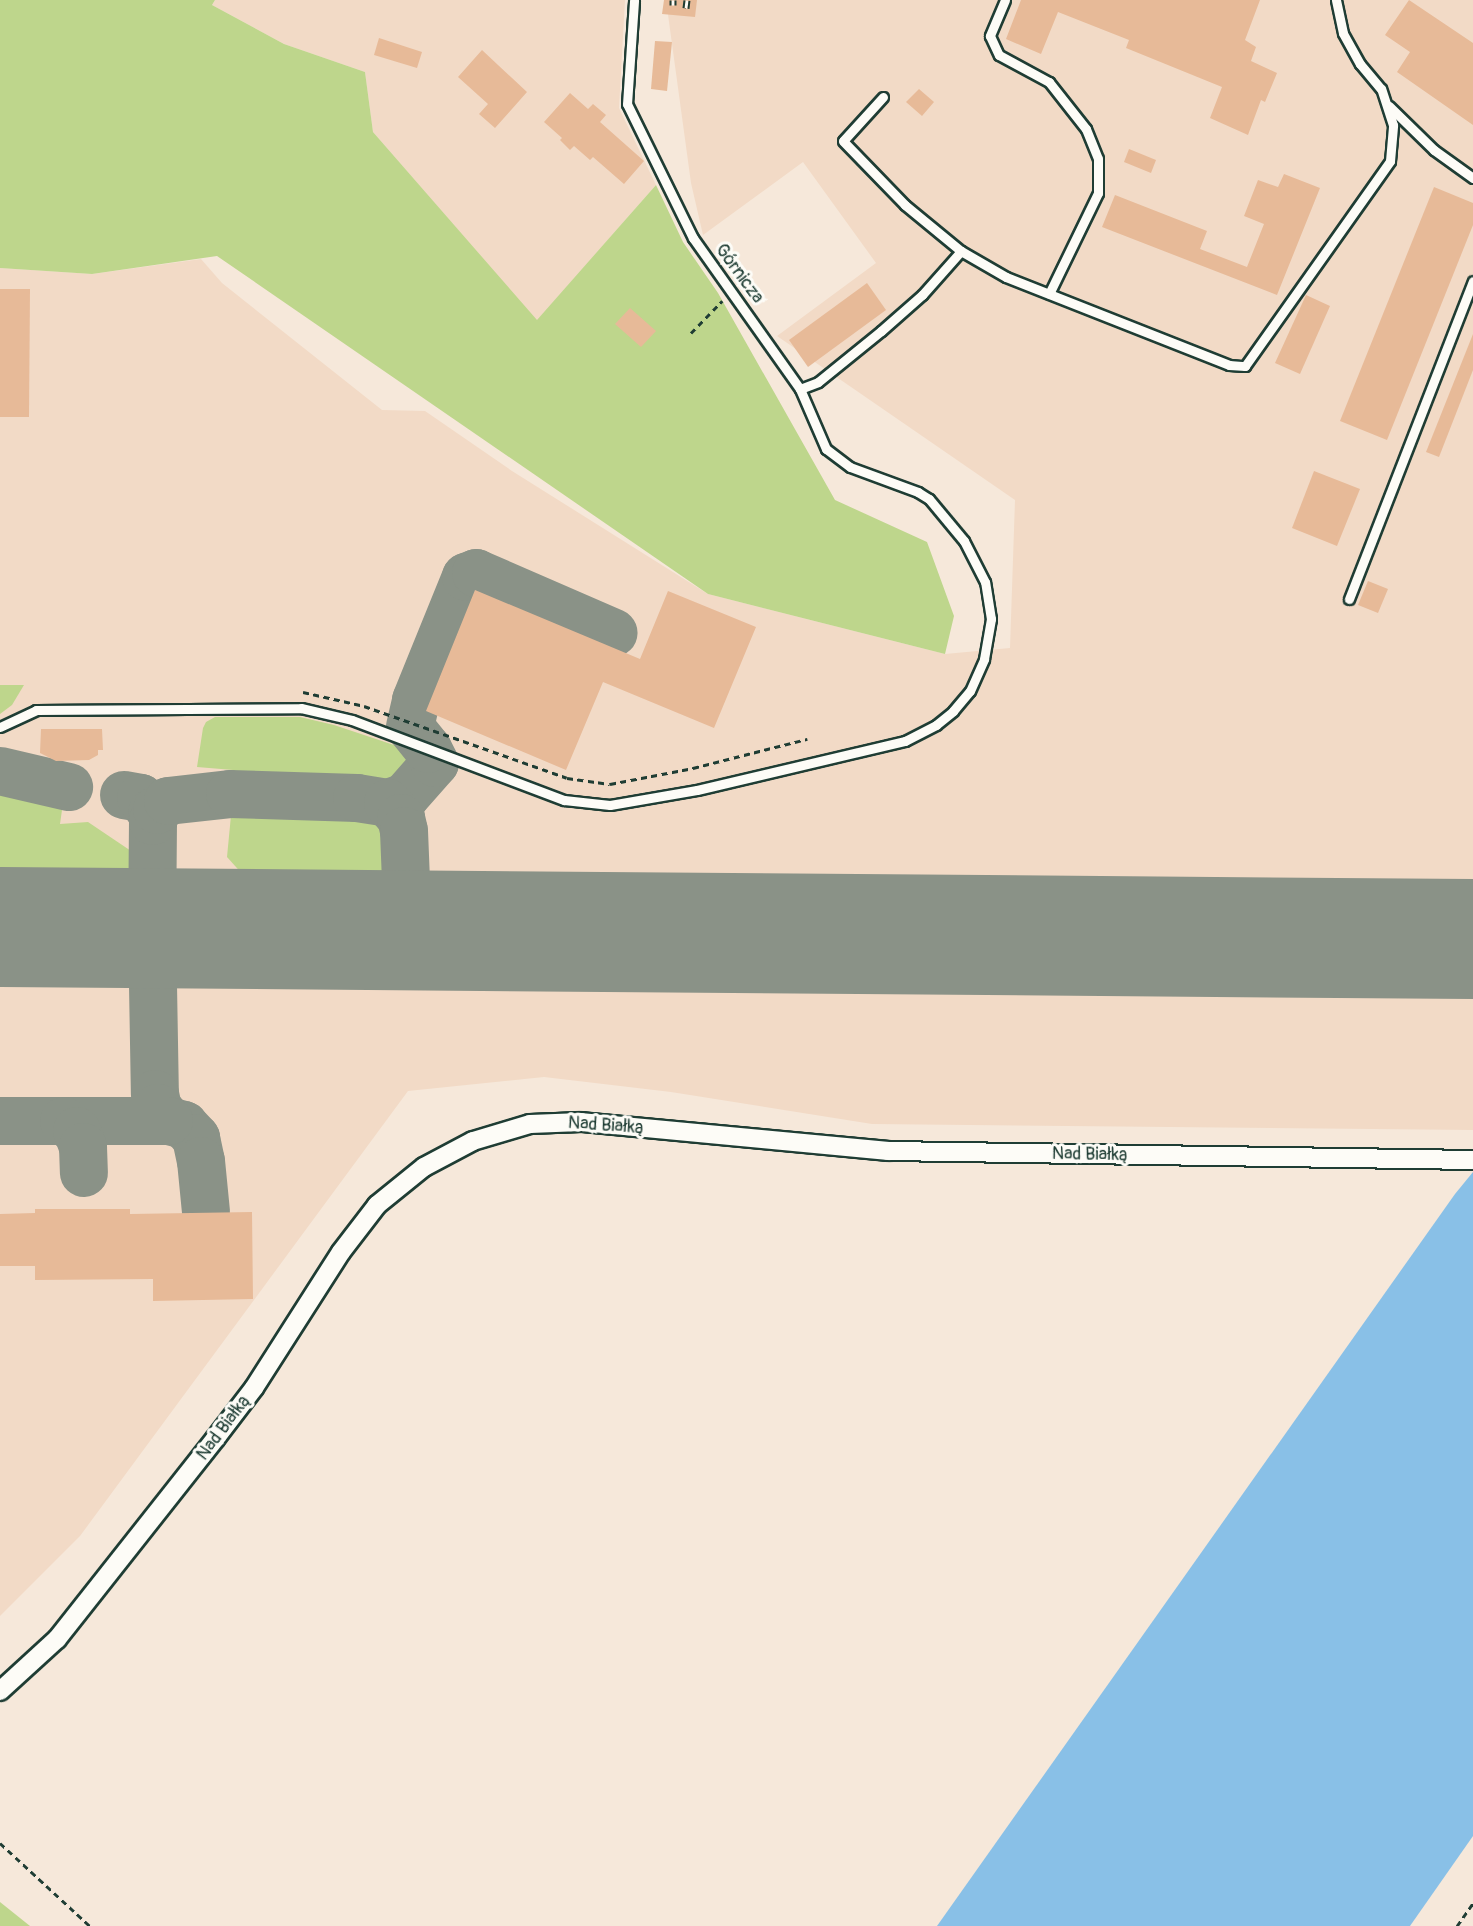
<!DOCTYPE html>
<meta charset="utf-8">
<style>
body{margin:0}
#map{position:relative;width:1473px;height:1926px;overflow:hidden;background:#f6e8da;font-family:Pangolin,sans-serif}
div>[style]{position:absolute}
.built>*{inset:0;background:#f2dac6}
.green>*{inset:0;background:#bed68c}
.water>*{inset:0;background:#89c0e7}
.taxiway>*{height:48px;margin:-24px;padding:0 24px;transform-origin:24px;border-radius:24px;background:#8a9287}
.runway>*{height:120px;margin:-60px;padding:0 60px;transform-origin:60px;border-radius:60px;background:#8a9287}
.building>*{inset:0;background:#e7ba98}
.path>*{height:3px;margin-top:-1.5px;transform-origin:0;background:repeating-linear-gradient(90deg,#1f3d34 0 6px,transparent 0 10.5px)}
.roads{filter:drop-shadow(2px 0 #1f3d34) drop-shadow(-2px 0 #1f3d34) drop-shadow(0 2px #1f3d34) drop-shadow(0 -2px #1f3d34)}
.service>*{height:9px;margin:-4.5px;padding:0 4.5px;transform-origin:4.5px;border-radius:4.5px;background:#fdfcf7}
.minor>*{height:18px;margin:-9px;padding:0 9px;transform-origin:9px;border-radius:9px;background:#fdfcf7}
.rail>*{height:7px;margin-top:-3.5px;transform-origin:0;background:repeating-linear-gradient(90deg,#fdfcf7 0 14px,#1f3d34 0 28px);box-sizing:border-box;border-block:2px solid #1f3d34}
span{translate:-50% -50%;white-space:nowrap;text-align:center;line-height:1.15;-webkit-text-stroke:6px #fdfcf7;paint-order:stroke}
.street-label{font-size:18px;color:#1f3d34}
</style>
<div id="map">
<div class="built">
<i style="clip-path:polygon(215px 0,625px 0,619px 108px,656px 185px,537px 321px,373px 132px,365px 72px,284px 44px,212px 5px)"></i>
<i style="clip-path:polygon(666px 0,1473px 0,1473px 1130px,872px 1124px,671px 1092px,544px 1077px,408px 1091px,80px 1536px,0 1616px,0 268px,92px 274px,201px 259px,222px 283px,382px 410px,425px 411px,512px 471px,708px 594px,945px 654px,1010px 648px,1015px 500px,777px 336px,876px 263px,803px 162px,703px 235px,691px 183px)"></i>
</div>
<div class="green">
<i style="clip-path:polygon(0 0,215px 0,212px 5px,284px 44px,365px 72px,373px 132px,537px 320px,656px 185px,683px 242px,718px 293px,835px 500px,927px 542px,954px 616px,945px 654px,708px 594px,217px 256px,92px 274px,0 268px)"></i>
<i style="clip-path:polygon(0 685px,24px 685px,12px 705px,0 714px)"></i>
<i style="clip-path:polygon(215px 717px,300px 717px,334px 725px,421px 754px,413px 776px,397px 787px,363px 790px,229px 787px,233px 770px,197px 767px,203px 728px,206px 722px)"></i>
<i style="clip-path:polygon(0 790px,23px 791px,62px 810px,60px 824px,88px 822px,137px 855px,141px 865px,135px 872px,125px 875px,0 875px)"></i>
<i style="clip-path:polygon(232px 805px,375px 809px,385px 815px,387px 825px,389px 876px,245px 877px,227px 857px)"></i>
<i style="clip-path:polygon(0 1902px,30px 1926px,0 1926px)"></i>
</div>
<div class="water">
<i style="clip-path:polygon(1473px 1172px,1473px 1836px,1410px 1926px,937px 1926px,1455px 1194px)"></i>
</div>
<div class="taxiway">
<i style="left:0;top:771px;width:71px;rotate:13.1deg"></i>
<i style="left:124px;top:795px;width:17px;rotate:10deg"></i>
<i style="left:141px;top:798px;width:19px;rotate:54deg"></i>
<i style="left:152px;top:813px;width:8px;rotate:83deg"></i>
<i style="left:153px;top:821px;width:107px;rotate:90.5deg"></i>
<i style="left:152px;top:928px;width:166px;rotate:89deg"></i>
<i style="left:155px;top:1094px;width:14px;rotate:78deg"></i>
<i style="left:158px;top:1108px;width:17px;rotate:50deg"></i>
<i style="left:169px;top:1121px;width:16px;rotate:15deg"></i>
<i style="left:184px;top:1125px;width:18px;rotate:47deg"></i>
<i style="left:196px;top:1138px;width:24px;rotate:78deg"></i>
<i style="left:201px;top:1161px;width:51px;rotate:84.4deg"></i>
<i style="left:388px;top:803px;width:18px;rotate:-19deg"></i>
<i style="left:405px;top:797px;width:45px;rotate:-48.6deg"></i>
<i style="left:435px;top:763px;width:16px;rotate:-117deg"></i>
<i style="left:428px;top:749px;width:28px;rotate:-129deg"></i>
<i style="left:410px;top:727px;width:28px;rotate:-77deg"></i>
<i style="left:416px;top:700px;width:133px;rotate:-67.9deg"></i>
<i style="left:466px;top:577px;width:11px;rotate:-22deg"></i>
<i style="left:476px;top:573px;width:150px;rotate:23.5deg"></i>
<i style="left:153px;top:821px;width:12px;rotate:-70deg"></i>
<i style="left:157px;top:810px;width:14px;rotate:-39deg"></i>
<i style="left:168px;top:801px;width:62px;rotate:-6.4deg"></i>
<i style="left:230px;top:794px;width:127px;rotate:1.8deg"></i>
<i style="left:357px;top:798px;width:31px;rotate:9deg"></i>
<i style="left:388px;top:803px;width:20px;rotate:49deg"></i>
<i style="left:401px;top:818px;width:13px;rotate:77deg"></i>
<i style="left:404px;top:831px;width:98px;rotate:87.7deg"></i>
<i style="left:0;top:1121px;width:169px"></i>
<i style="left:64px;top:1121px;width:16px;rotate:38deg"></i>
<i style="left:77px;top:1131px;width:17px;rotate:69deg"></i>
<i style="left:83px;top:1147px;width:26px;rotate:88deg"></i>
</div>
<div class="runway">
<i style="left:0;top:927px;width:1473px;rotate:0.47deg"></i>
</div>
<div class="building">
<i style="clip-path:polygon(664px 0,697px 0,695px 17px,662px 14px)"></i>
<i style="clip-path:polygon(1021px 0,1260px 0,1245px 40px,1256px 47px,1251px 61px,1277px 73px,1265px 102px,1261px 100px,1248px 135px,1210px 118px,1222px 87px,1126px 48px,1129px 40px,1058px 12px,1041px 54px,1006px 39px)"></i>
<i style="clip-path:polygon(1409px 0,1473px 43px,1473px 125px,1397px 72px,1410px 52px,1385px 35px)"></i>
<i style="clip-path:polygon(379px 38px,422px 52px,417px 68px,374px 55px)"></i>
<i style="clip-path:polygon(655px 41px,672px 42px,667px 91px,651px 89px)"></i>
<i style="clip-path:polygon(482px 50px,527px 92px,495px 128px,479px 114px,488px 104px,458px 77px)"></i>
<i style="clip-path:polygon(919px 89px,934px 102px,922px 116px,906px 102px)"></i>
<i style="clip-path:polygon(570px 93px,588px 109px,593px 104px,606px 115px,600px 122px,644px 161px,624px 184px,593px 157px,590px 160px,574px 146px,570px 150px,560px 140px,562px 138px,544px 122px)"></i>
<i style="clip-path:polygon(1129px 149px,1156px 160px,1151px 173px,1124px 162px)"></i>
<i style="clip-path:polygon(1284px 174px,1320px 188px,1277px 295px,1102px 227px,1115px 195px,1207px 231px,1200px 249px,1247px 267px,1264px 224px,1244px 216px,1258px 180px,1278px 187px)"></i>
<i style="clip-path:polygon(1434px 187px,1473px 203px,1473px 225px,1387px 440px,1340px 421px)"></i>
<i style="clip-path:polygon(867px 283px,886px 310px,808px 367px,789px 340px)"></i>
<i style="clip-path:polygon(0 289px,30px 289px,29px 417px,0 417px)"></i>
<i style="clip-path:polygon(1306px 295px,1330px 306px,1300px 374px,1275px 363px)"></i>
<i style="clip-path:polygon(630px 308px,656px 331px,641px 347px,615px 324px)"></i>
<i style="clip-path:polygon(1473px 334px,1473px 370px,1439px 457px,1426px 452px)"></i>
<i style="clip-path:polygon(1314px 471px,1360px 489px,1337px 546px,1292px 528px)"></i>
<i style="clip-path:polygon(1368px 581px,1388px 589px,1378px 613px,1358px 605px)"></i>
<i style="clip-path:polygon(475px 590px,640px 659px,668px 591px,756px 627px,714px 728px,603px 682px,566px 770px,426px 711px)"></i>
<i style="clip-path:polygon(41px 729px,102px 729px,103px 750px,98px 750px,98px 755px,89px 760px,56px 761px,40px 753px)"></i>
<i style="clip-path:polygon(35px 1209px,130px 1209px,130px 1214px,252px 1212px,253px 1299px,153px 1301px,153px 1279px,35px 1280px,35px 1266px,0 1266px,0 1214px,35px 1213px)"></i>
</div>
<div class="path">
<i style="left:691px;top:333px;width:45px;rotate:-45.9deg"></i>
<i style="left:303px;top:692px;width:63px;rotate:12.9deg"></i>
<i style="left:364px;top:706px;width:215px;rotate:19.5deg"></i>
<i style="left:567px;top:778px;width:43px;rotate:7.9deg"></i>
<i style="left:610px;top:784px;width:85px;rotate:-10.9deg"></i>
<i style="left:693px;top:768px;width:118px;rotate:-14.3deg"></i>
<i style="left:0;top:1843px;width:122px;rotate:42.7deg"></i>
<i style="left:1457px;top:1926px;width:28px;rotate:-55deg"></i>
</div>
<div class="roads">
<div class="service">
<i style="left:1005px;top:0;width:39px;rotate:113deg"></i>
<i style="left:990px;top:36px;width:21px;rotate:65deg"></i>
<i style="left:999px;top:55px;width:57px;rotate:28.4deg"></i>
<i style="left:1049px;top:82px;width:60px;rotate:51.8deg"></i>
<i style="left:1086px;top:129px;width:32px;rotate:68deg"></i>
<i style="left:1098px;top:159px;width:34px;rotate:90deg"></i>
<i style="left:1098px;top:193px;width:112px;rotate:115.9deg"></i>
<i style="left:883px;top:97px;width:59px;rotate:132.3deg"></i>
<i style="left:843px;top:141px;width:89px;rotate:45.9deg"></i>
<i style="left:905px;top:205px;width:72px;rotate:39.4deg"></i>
<i style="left:961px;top:251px;width:52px;rotate:30deg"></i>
<i style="left:1006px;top:277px;width:240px;rotate:21.5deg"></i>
<i style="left:1229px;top:365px;width:16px;rotate:4deg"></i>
<i style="left:1245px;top:366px;width:251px;rotate:-54.7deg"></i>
<i style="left:1390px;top:161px;width:36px;rotate:-85deg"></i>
<i style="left:1393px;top:125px;width:38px;rotate:-108deg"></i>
<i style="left:1381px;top:89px;width:33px;rotate:-130deg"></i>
<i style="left:1360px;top:64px;width:35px;rotate:-119deg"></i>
<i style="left:1343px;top:33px;width:34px;rotate:-102deg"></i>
<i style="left:1389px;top:106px;width:63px;rotate:44.4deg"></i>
<i style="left:1434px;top:150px;width:48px;rotate:35.7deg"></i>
<i style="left:800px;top:389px;width:19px;rotate:-21deg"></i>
<i style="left:818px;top:382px;width:81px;rotate:-39deg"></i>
<i style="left:881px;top:331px;width:55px;rotate:-41.3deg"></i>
<i style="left:922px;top:295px;width:59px;rotate:-48.4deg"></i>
<i style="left:1349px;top:599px;width:341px;rotate:-68.7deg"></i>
<i style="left:0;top:727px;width:40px;rotate:-25deg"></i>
<i style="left:36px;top:710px;width:265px;rotate:-0.4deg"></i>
<i style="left:301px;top:708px;width:52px;rotate:13.2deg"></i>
<i style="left:352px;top:720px;width:227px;rotate:20.7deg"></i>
<i style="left:564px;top:800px;width:46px;rotate:6.2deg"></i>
<i style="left:610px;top:805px;width:88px;rotate:-9.8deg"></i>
<i style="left:697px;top:790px;width:214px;rotate:-13.3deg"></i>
<i style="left:905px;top:741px;width:35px;rotate:-27deg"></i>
<i style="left:936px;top:725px;width:22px;rotate:-39deg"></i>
<i style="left:953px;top:711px;width:26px;rotate:-50deg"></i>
<i style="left:970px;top:691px;width:35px;rotate:-66deg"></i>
<i style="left:984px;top:659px;width:41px;rotate:-80.1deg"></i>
<i style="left:991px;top:619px;width:37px;rotate:-99deg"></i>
<i style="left:985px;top:582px;width:46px;rotate:-117.1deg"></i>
<i style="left:964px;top:541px;width:55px;rotate:-129.8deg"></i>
<i style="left:929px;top:499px;width:13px;rotate:-148deg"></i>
<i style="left:918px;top:492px;width:72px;rotate:-159.8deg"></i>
<i style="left:850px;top:467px;width:30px;rotate:-143deg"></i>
<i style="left:826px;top:449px;width:65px;rotate:-113.4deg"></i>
<i style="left:800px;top:389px;width:185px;rotate:-125.3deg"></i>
<i style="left:693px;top:238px;width:149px;rotate:-116.2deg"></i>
<i style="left:627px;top:104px;width:104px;rotate:-86.1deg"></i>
</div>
<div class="minor">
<i style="left:0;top:1691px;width:77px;rotate:-42.4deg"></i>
<i style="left:57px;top:1639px;width:255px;rotate:-51.7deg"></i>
<i style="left:215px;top:1439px;width:64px;rotate:-52.6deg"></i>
<i style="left:254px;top:1388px;width:161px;rotate:-57.4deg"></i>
<i style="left:341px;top:1252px;width:59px;rotate:-52.5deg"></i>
<i style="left:377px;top:1205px;width:60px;rotate:-39deg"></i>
<i style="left:424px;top:1167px;width:55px;rotate:-28deg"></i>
<i style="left:473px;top:1141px;width:59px;rotate:-16.6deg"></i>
<i style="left:530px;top:1124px;width:51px;rotate:-2.2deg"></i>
<i style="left:581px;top:1122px;width:308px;rotate:5.4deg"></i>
<i style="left:888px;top:1151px;width:585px;rotate:0.88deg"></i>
</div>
</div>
<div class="rail">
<i style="left:673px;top:5px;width:5px;rotate:-90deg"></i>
<i style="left:686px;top:8px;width:8px;rotate:-83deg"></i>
</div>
<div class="street-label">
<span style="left:739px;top:274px;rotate:54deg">Górnicza</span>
<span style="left:606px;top:1126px;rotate:4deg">Nad Białką</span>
<span style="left:1090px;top:1155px;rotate:1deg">Nad Białką</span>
<span style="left:224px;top:1428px;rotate:-53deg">Nad Białką</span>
</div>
</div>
